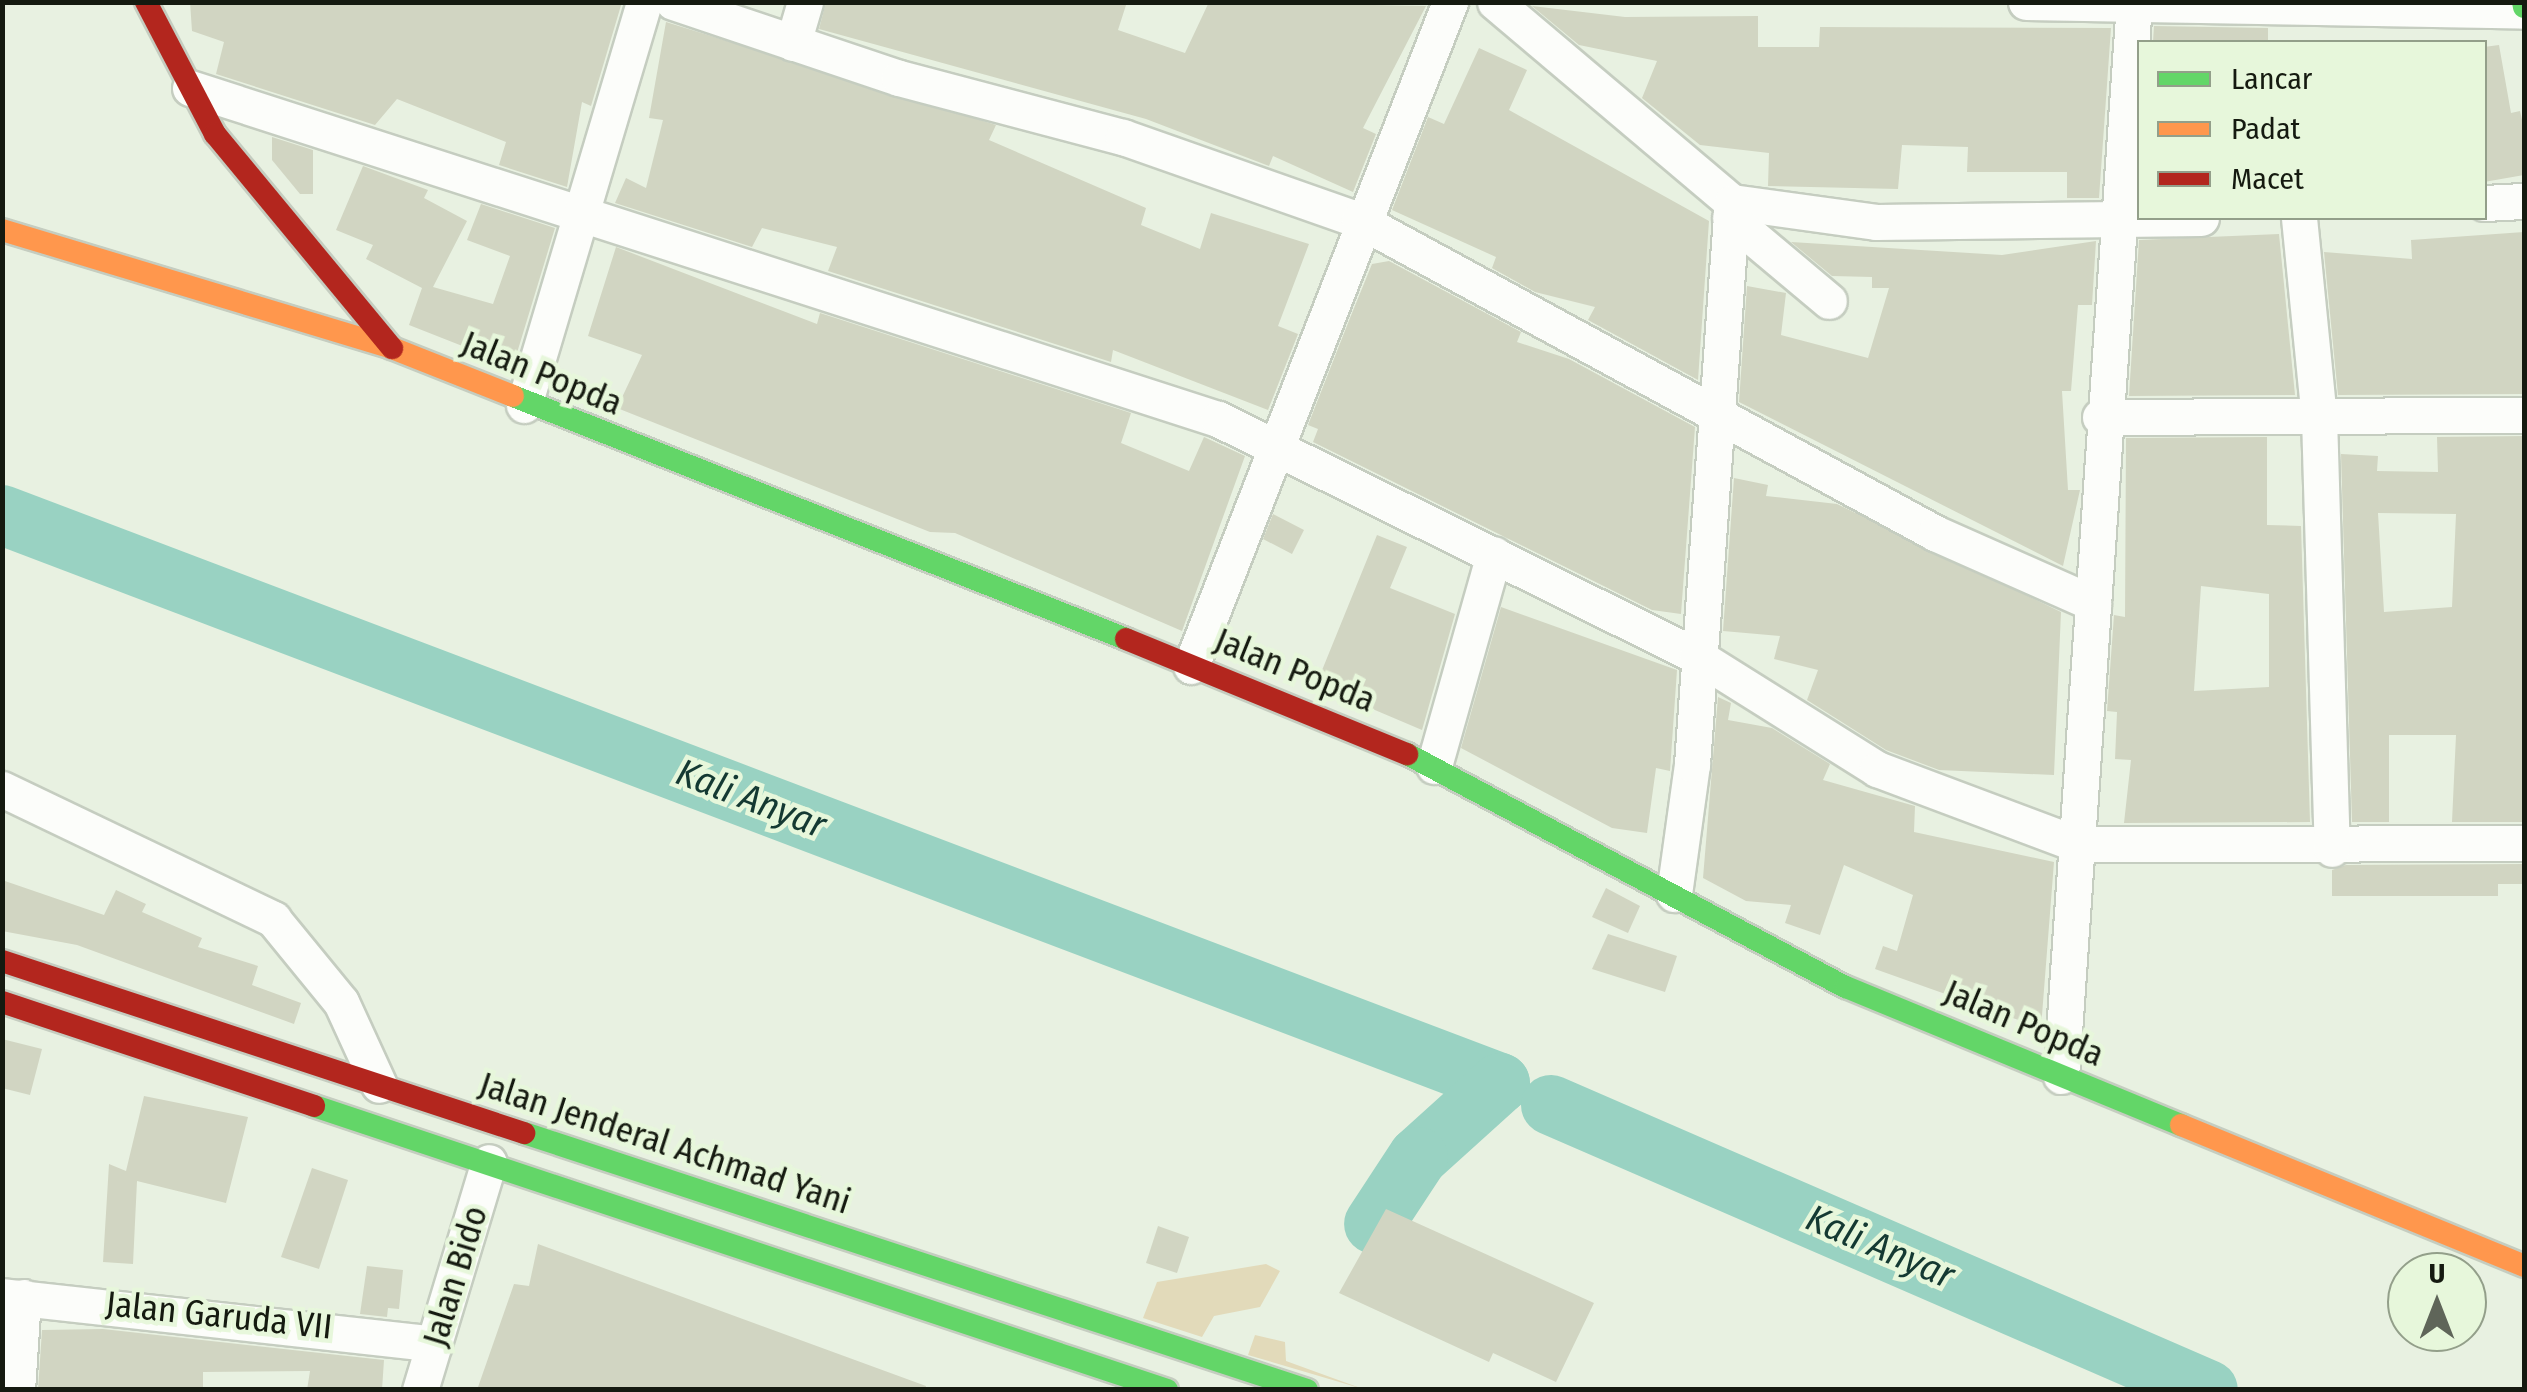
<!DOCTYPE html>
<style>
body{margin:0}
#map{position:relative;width:2527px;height:1392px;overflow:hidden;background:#e8f1e1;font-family:"Fira Sans Condensed",sans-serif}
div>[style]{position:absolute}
.green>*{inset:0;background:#e2daba}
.river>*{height:60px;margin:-30px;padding:0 30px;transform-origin:30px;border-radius:30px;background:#99d2c2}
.building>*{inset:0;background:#d1d5c2}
.roads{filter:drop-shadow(2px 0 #c5cdc0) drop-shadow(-2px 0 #c5cdc0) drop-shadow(0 2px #c5cdc0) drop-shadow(0 -2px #c5cdc0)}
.street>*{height:35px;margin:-17.5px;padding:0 17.5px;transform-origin:17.5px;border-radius:17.5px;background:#fcfdfa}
.fast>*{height:22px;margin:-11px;padding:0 11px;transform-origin:11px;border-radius:11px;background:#63d668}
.slow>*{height:22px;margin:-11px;padding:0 11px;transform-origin:11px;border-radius:11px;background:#ff974d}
.jam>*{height:22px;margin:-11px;padding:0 11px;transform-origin:11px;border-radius:11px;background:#b3261e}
span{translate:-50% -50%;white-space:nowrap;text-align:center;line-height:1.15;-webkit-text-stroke:9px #e7f7db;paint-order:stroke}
.street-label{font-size:35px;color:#151a10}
.water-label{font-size:38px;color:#143932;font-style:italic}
.frame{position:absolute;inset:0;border:5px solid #151a10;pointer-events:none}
.legend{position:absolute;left:2137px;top:40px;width:350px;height:180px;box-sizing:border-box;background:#e7f7db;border:2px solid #939f8a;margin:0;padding:12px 18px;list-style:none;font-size:30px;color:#151a10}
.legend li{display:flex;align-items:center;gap:20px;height:50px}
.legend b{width:50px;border:2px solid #939f8a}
.north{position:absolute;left:2387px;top:1252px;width:100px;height:100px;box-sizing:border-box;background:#e7f7db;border:2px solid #939f8a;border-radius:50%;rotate:0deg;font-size:28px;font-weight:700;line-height:40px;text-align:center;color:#151a10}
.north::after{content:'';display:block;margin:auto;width:35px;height:45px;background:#5f6559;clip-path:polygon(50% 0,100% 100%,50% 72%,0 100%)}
</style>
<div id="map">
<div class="green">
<i style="clip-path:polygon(1266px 1264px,1280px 1271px,1260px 1307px,1214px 1316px,1202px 1337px,1143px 1318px,1157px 1282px)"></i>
<i style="clip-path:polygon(1255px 1335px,1285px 1342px,1286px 1361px,1363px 1389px,1248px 1355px)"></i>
</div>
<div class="river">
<i style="left:2px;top:515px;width:1602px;rotate:20.77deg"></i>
<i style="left:1500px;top:1083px;width:110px;rotate:137.9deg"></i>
<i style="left:1418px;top:1157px;width:80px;rotate:123.3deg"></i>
<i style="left:1551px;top:1105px;width:716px;rotate:23.45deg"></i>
</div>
<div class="building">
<i style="clip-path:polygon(190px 2px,622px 2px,591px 106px,582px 102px,567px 187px,499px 165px,506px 142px,397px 99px,375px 125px,216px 74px,224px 42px,192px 31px)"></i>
<i style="clip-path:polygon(826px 2px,1127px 2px,1118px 30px,1185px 53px,1209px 2px,1426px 6px,1363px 128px,1376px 134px,1353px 192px,1273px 156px,1269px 166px,1146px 119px,819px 29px)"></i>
<i style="clip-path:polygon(1532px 6px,1625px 17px,1758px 16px,1758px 47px,1819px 47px,1820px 27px,2111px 28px,2099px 198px,2067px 198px,2067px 172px,1967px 172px,1968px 147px,1902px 145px,1898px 189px,1768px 186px,1769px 153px,1700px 145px,1642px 98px,1657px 61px,1579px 45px)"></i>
<i style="clip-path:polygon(666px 22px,996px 125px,989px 140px,1146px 208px,1141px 225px,1200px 249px,1211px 213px,1309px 244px,1278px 326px,1298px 334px,1268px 410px,1113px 350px,1111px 362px,828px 271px,837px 247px,762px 228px,752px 247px,615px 203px,626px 178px,646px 188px,663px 120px,649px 118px)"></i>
<i style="clip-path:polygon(2154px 26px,2268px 28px,2268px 42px,2153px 42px)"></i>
<i style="clip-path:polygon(2499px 45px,2511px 113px,2520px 111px,2524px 128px,2524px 175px,2484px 182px,2484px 47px)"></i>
<i style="clip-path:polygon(1479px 48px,1527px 70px,1509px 110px,1709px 221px,1698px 380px,1588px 320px,1595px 307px,1535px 292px,1492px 268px,1496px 257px,1392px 210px,1428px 117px,1444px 124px)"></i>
<i style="clip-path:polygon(272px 137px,313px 150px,313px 194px,300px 194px,272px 160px)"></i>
<i style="clip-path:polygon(363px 166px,428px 190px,424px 198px,467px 221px,433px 287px,493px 304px,510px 256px,467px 240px,481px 204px,555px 228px,513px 366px,409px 325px,422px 288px,366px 259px,373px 245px,336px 230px)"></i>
<i style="clip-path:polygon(2524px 232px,2524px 394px,2338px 395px,2324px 252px,2412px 259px,2411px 240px)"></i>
<i style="clip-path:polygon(2279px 234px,2295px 395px,2129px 396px,2139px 240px)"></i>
<i style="clip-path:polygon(2096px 241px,2092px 305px,2078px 305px,2071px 391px,2062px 391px,2068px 490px,2080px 490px,2063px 566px,1739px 402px,1747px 286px,1786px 293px,1781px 335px,1868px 358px,1889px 288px,1872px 288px,1872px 277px,1832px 276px,1791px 242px,2002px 255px)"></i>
<i style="clip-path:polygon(616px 247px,817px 324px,820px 313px,1131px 413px,1121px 443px,1189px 471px,1204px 437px,1245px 456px,1182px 631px,955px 533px,930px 532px,617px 408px,642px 355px,588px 336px)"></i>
<i style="clip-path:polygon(1389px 261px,1521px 332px,1517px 342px,1569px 359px,1695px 427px,1681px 614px,1652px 610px,1313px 442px,1318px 429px,1308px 425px,1350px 318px,1372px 264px)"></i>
<i style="clip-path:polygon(evenodd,2524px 436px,2522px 822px,2452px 822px,2456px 735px,2389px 735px,2389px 822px,2352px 822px,2341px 454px,2378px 456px,2377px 471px,2438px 472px,2437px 437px,2524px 436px,2378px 513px,2456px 514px,2452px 607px,2384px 612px,2378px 513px)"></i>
<i style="clip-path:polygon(evenodd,2267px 437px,2267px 525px,2301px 526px,2310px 822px,2124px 823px,2131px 760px,2115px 759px,2117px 712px,2107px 711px,2114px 615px,2125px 617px,2126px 438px,2267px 437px,2201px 586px,2269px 594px,2269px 687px,2194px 691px,2201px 586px)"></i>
<i style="clip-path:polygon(1734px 478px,1768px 485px,1766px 496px,1837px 504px,2061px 612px,2054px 775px,1939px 770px,1886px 750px,1807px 700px,1818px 670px,1774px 659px,1780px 636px,1723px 631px)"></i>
<i style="clip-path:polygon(1273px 514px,1304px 530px,1292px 554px,1263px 539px)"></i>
<i style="clip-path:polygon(1377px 535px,1407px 547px,1390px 588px,1455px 614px,1422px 730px,1316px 685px)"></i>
<i style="clip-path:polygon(1501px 607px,1677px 670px,1670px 771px,1656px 768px,1647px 833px,1612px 828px,1461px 748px)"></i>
<i style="clip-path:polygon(1718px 697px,1731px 703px,1728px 720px,1772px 728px,1830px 764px,1823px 780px,1915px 806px,1914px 832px,2054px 862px,2041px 1028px,1875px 969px,1883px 946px,1897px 951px,1913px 895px,1844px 865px,1820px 935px,1785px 923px,1791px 905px,1746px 901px,1703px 878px)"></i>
<i style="clip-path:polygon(2524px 864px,2524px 884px,2498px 884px,2498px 896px,2332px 896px,2332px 870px,2346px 865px)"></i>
<i style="clip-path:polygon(2px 880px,104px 915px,116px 890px,146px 904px,142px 912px,202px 938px,198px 947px,258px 966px,252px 985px,301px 1003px,294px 1024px,77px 945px,2px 931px)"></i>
<i style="clip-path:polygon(1606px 888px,1640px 906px,1628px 933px,1592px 917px)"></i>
<i style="clip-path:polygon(1608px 934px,1677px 956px,1665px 992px,1592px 969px)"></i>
<i style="clip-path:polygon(2px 1039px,42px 1049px,30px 1095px,2px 1088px)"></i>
<i style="clip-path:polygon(144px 1096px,248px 1117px,226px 1203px,137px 1181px,133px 1264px,103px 1262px,109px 1164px,126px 1171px)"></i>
<i style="clip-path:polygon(312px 1168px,348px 1180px,319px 1269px,281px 1257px)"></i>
<i style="clip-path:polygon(1386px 1209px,1594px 1303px,1556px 1382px,1493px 1353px,1489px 1362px,1339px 1293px)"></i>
<i style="clip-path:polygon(1158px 1226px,1189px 1237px,1177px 1273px,1146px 1263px)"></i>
<i style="clip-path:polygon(538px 1244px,926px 1386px,925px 1390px,477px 1390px,514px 1284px,529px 1286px)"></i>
<i style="clip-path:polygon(367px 1266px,403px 1270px,399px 1309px,388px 1308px,387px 1317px,360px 1314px)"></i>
<i style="clip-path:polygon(103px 1329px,384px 1360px,382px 1390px,307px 1390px,310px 1371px,203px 1372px,203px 1390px,38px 1390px,42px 1330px)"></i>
</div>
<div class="roads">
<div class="street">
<i style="left:673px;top:2px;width:238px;rotate:18.6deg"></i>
<i style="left:899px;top:78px;width:232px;rotate:14.8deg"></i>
<i style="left:1123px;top:137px;width:250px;rotate:19.4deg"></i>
<i style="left:1359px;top:220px;width:656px;rotate:28.52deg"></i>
<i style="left:1935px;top:533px;width:173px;rotate:23.9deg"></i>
<i style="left:1495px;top:2px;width:310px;rotate:40.2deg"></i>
<i style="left:1732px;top:202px;width:145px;rotate:7.9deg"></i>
<i style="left:1876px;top:222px;width:325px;rotate:-0.7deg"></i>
<i style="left:2026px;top:2px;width:498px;rotate:1deg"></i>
<i style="left:793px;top:43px;width:43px;rotate:-73.7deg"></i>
<i style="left:190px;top:88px;width:1080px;rotate:17.85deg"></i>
<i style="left:1218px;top:419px;width:534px;rotate:26.33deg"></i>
<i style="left:1697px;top:656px;width:213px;rotate:32.1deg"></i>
<i style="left:1877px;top:769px;width:214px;rotate:20.6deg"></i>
<i style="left:2077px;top:844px;width:447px;rotate:-0.1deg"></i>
<i style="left:2484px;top:203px;width:40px;rotate:-2.9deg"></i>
<i style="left:1730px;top:218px;width:129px;rotate:40deg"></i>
<i style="left:2299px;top:218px;width:200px;rotate:84.3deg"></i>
<i style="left:2319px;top:417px;width:432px;rotate:88.3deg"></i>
<i style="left:524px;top:405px;width:420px;rotate:-73.4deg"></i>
<i style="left:2100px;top:417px;width:424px;rotate:-0.3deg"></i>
<i style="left:1191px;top:666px;width:713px;rotate:-68.69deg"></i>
<i style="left:1434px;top:766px;width:220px;rotate:-74.2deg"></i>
<i style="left:2px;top:789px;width:301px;rotate:25.6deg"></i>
<i style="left:273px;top:919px;width:107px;rotate:50.7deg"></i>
<i style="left:341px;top:1002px;width:91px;rotate:65.4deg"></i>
<i style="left:1674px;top:894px;width:131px;rotate:-82.1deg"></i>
<i style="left:1692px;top:764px;width:563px;rotate:-85.93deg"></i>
<i style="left:2061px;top:1076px;width:1076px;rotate:-86.11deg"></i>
<i style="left:2px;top:1296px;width:435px;rotate:6.3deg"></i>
<i style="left:17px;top:1390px;width:93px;rotate:-86.3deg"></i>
<i style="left:420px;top:1390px;width:238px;rotate:-73.2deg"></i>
</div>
<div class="fast">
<i style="left:2523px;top:2px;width:5px;rotate:79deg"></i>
<i style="left:513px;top:396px;width:659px;rotate:21.62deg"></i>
<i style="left:1407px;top:754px;width:497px;rotate:28deg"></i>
<i style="left:1846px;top:987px;width:362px;rotate:22.4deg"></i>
<i style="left:314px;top:1106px;width:899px;rotate:18.41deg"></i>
<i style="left:524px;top:1133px;width:824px;rotate:18.17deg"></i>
</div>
<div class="slow">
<i style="left:2px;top:230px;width:407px;rotate:16.8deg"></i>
<i style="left:392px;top:348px;width:130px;rotate:21.6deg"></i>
<i style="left:2181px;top:1125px;width:371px;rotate:22.3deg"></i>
</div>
<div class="jam">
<i style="left:146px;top:2px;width:149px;rotate:62.4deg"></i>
<i style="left:215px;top:134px;width:278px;rotate:50.4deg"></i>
<i style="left:1126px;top:639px;width:304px;rotate:22.3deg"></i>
<i style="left:2px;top:961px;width:550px;rotate:18.24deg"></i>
<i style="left:2px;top:1002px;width:329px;rotate:18.4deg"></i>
</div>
</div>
<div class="street-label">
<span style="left:542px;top:373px;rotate:22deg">Jalan Popda</span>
<span style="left:1295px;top:670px;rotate:22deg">Jalan Popda</span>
<span style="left:2024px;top:1023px;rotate:23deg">Jalan Popda</span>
<span style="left:665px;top:1143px;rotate:18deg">Jalan Jenderal Achmad Yani</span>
<span style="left:455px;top:1276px;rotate:-73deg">Jalan Bido</span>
<span style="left:219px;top:1315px;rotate:6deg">Jalan Garuda VII</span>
</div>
<div class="water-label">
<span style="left:751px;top:799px;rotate:21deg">Kali Anyar</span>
<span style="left:1880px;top:1247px;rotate:23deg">Kali Anyar</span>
</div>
<div class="frame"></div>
<ul class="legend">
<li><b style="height:12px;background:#63d668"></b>Lancar</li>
<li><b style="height:12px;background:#ff974d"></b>Padat</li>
<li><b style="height:12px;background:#b3261e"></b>Macet</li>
</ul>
<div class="north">U</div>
</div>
